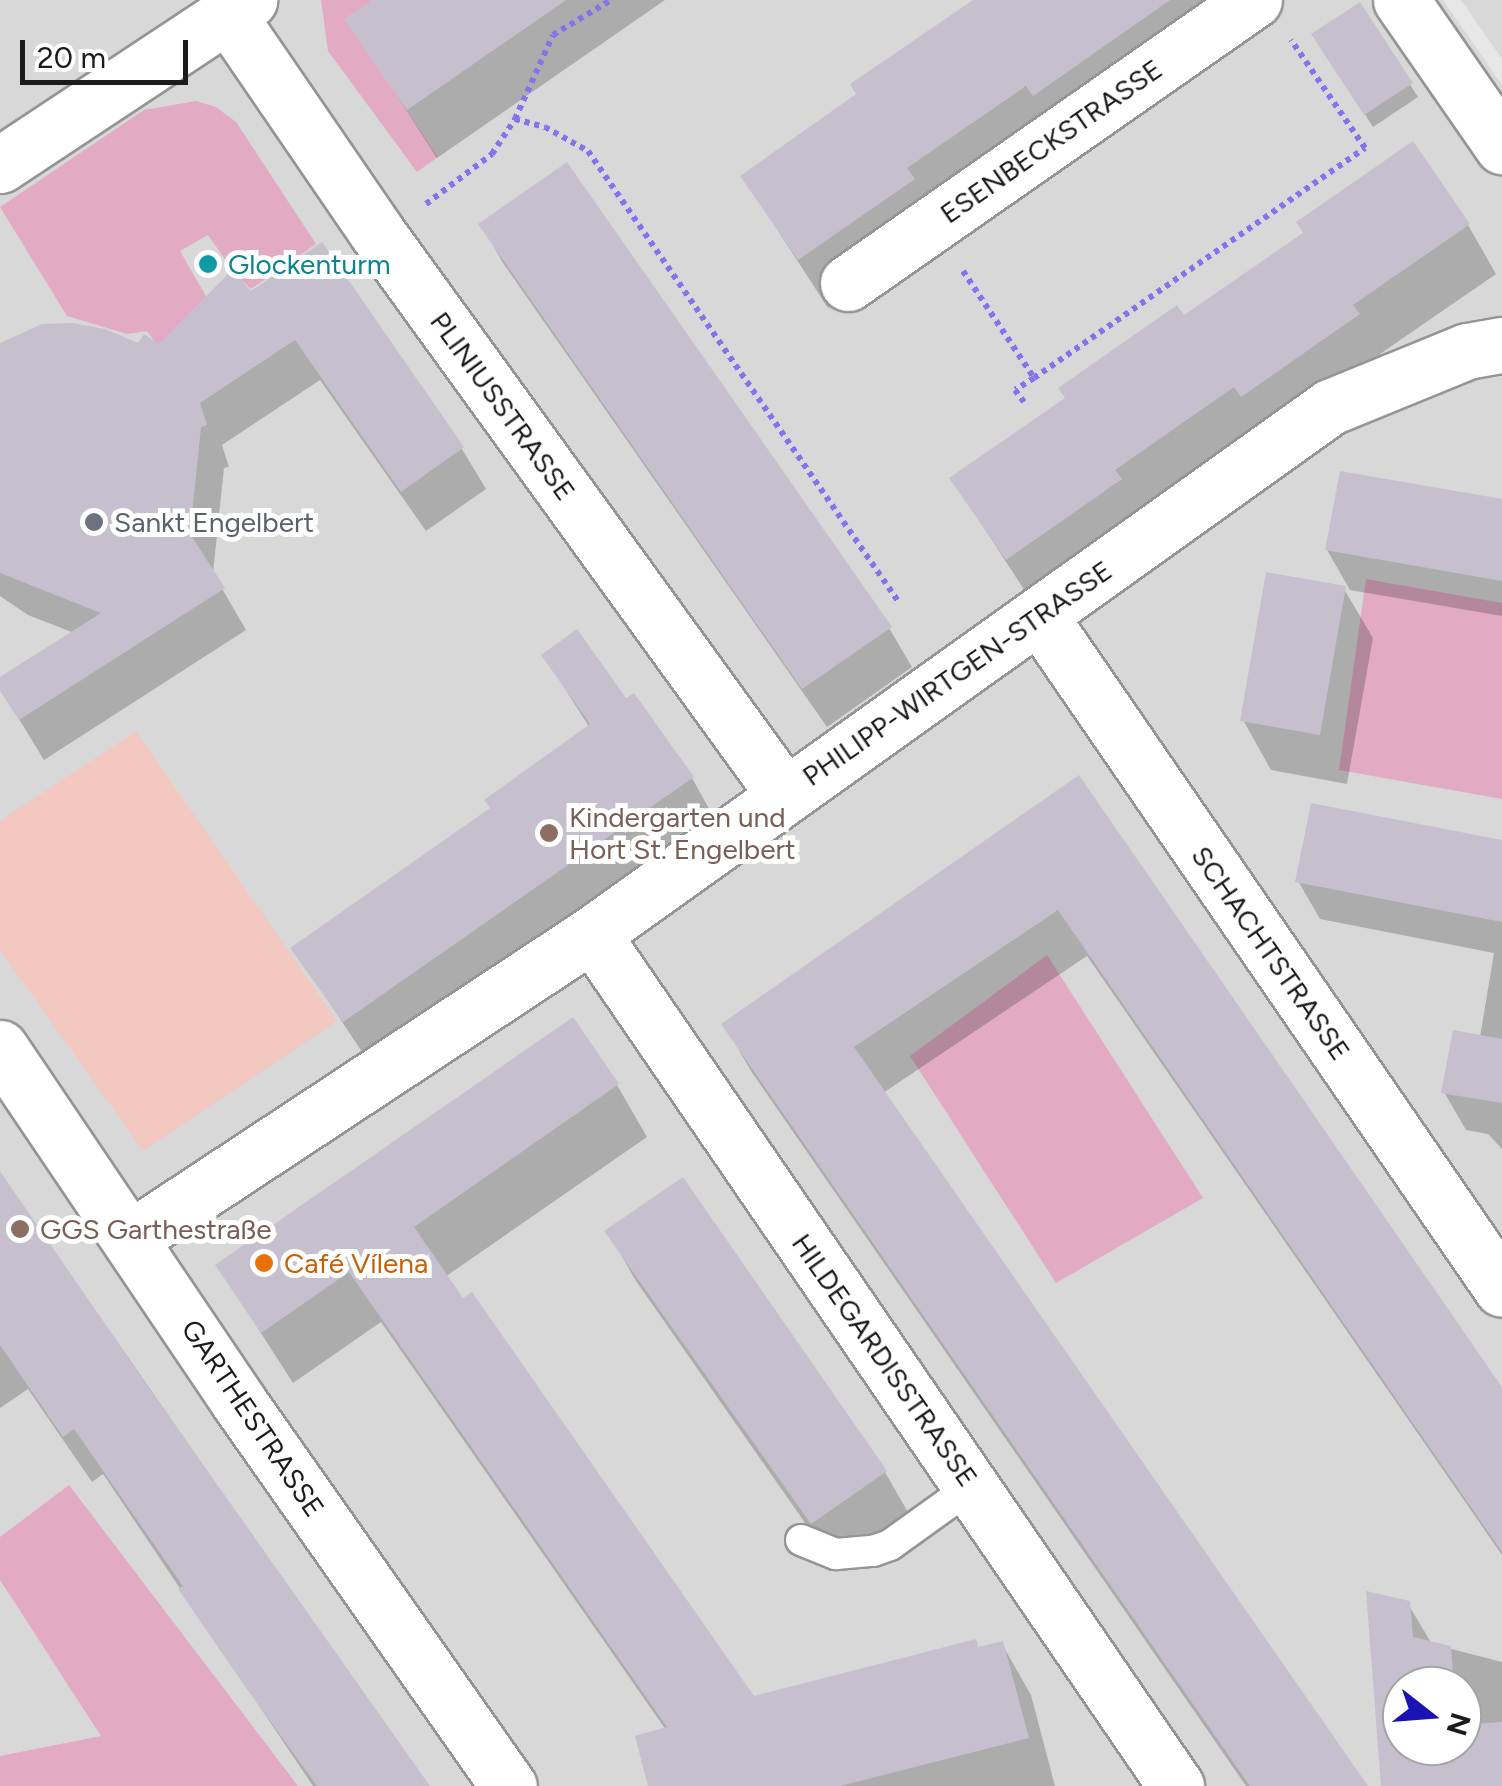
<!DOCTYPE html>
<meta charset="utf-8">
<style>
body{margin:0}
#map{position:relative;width:1502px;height:1786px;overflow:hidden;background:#e9e1ec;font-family:Figtree,sans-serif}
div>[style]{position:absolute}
.residential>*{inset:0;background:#d8d8d9}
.grass>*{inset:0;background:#e2abc3}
.park>*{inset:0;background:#f3c8c1}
.parking>*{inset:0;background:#e7e7e7}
.shadow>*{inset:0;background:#0003}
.building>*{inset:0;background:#c6c0ce}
.path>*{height:6px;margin-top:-3px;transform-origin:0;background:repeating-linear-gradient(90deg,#8572ec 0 5px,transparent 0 10px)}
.roads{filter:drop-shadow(2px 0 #959595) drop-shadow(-2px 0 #959595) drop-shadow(0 2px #959595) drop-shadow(0 -2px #959595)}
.service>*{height:30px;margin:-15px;padding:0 15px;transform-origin:15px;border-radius:15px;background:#fff}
.minor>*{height:55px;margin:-27.5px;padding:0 27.5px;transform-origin:27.5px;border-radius:27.5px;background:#fff}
.dots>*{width:28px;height:28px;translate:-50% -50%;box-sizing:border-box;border:5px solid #fff;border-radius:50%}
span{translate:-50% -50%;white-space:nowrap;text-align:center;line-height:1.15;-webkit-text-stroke:10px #fff;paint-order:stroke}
.street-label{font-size:28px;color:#1b1b1b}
.culture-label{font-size:28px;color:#0d838f}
.left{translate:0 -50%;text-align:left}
.worship-label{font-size:28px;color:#5b616d}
.education-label{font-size:28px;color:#785e54}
.food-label{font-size:28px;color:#c56008}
.north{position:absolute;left:1382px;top:1666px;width:100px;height:100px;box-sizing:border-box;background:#fff;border:2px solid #a4a4a4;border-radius:50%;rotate:107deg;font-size:28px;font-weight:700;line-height:40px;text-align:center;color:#1b1b1b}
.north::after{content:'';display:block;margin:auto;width:35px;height:45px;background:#1b12b5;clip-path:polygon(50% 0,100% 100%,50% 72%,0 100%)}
.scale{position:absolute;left:20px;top:40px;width:168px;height:45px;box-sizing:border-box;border:5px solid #1b1b1b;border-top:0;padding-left:12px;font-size:30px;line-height:35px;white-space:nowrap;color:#1b1b1b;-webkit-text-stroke:8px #fff;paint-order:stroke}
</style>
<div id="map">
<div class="residential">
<i style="clip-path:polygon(evenodd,0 0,1502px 0,1502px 1786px,0 1786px,0 0,1402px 1686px,1462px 1686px,1462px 1746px,1402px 1746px,1402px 1686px)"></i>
</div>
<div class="grass">
<i style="clip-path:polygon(321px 0,373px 0,345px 19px,438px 157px,417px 172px,328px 51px)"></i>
<i style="clip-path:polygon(196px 101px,216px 107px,236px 122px,316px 244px,251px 289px,236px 275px,208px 235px,180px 251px,219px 319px,164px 354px,147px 331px,127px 334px,67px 316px,0 207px,144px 110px)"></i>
<i style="clip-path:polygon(1366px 579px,1502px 603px,1502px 799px,1339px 770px)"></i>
<i style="clip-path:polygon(1047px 955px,1203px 1198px,1056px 1283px,910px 1056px)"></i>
<i style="clip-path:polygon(69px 1485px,298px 1786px,0 1786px,0 1756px,101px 1736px,0 1580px,0 1537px)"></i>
</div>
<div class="park">
<i style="clip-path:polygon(136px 731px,337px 1021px,143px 1151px,0 950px,0 821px)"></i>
</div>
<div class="parking">
<i style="clip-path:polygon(1443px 0,1461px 0,1502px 59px,1502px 85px)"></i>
</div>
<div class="shadow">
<i style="clip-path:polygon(376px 0,665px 0,437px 158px,348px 20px)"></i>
<i style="clip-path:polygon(996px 0,1249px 0,828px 308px,743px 177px)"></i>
<i style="clip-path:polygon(1359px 5px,1418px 97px,1373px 127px,1322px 47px)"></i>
<i style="clip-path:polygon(481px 224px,889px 628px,912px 667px,827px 727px,503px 263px)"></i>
<i style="clip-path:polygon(1468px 225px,1496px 274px,1380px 354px,1386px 365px,1036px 608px,952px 479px,1183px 319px)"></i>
<i style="clip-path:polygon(250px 294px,462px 449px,486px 489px,426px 531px,320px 380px,222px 445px,229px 467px,224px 468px,213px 573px,246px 630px,44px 760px,0 688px,0 680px,74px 633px,28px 615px,0 596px,0 346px,159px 347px)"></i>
<i style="clip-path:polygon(1502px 502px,1502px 616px,1344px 589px,1373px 638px,1347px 784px,1271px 770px,1243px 720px,1268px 575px,1350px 590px,1327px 550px)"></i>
<i style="clip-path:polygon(544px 656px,626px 702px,692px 778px,713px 816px,366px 1058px,294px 949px,492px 810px,590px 728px)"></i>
<i style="clip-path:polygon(1079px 779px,1502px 1390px,1502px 1555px,1087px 956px,883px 1093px,1365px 1786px,1246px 1786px,751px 1071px,724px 1024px)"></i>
<i style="clip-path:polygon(1502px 843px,1502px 1149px,1488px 1134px,1466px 1130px,1444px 1092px,1480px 1037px,1494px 953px,1320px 919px,1298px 881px)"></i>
<i style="clip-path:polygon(617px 1085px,647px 1137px,445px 1277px,753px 1699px,1002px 1644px,1031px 1695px,1055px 1786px,651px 1786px,666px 1730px,381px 1322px,293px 1383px,218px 1266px)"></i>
<i style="clip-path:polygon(0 1173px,426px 1786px,313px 1786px,103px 1474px,92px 1482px,28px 1389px,0 1408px)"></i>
<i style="clip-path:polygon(608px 1232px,885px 1472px,913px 1521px,838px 1570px,636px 1281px)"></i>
<i style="clip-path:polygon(evenodd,1408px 1604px,1432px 1644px,1502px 1662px,1502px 1786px,1383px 1786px,1408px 1604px,1402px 1686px,1462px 1686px,1462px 1746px,1402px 1746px,1402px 1686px)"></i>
</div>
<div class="building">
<i style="clip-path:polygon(373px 0,566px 0,407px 110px,344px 19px)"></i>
<i style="clip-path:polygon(973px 0,1170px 0,1033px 96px,1026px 86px,907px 168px,915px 179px,798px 260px,740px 176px,856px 94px,850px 84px)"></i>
<i style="clip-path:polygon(1360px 2px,1413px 83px,1364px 115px,1311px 34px)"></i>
<i style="clip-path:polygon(1413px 141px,1470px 224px,1353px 305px,1360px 314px,1241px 397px,1234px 387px,1115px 470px,1122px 479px,1006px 560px,949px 478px,1065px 398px,1058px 388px,1177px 305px,1184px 315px,1303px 233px,1296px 222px)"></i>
<i style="clip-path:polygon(567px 162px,892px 627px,802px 689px,478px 224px)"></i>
<i style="clip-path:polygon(322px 242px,464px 447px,401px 492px,295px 340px,200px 403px,207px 425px,201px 427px,190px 534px,225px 588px,19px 720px,0 691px,0 677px,101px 613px,0 573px,0 343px,42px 324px,73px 323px,105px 329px,138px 343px,144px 334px,159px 344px,232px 270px,251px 291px)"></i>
<i style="clip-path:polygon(1340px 471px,1502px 499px,1502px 581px,1325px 550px)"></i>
<i style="clip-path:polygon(1266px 572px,1346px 586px,1320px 735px,1240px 721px)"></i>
<i style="clip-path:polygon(577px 629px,626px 698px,634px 693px,694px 777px,343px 1022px,290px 948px,490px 808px,484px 800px,590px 724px,541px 655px)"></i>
<i style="clip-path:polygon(1079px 775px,1502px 1387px,1502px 1552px,1058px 910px,854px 1047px,1368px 1786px,1250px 1786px,721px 1024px)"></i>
<i style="clip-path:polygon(1311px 803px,1502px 840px,1502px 922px,1295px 882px)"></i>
<i style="clip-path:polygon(573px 1017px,619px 1084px,414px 1227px,463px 1298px,472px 1292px,754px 1696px,976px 1639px,978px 1647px,1003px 1641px,1029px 1738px,840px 1786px,648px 1786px,635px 1736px,667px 1727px,349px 1272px,261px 1333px,215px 1265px)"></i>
<i style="clip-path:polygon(1453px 1030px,1502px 1039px,1502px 1103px,1441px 1093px)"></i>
<i style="clip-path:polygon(0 1171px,144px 1381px,430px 1786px,317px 1786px,242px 1682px,178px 1589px,183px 1586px,74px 1429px,63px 1437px,0 1345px)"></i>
<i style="clip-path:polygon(683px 1177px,887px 1471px,811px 1524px,604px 1231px)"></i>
<i style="clip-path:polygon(1366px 1591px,1410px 1601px,1413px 1637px,1451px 1646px,1454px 1686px,1402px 1686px,1402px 1746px,1462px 1746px,1462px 1725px,1502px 1722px,1502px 1786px,1381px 1786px)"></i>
</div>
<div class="path">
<i style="left:515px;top:119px;width:31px;rotate:15deg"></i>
<i style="left:545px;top:127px;width:49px;rotate:29.2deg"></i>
<i style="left:588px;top:151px;width:546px;rotate:55.44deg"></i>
<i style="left:426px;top:204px;width:83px;rotate:-37.1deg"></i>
<i style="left:492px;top:154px;width:42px;rotate:-56.7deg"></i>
<i style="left:515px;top:119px;width:92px;rotate:-65.7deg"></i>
<i style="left:553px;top:35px;width:68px;rotate:-31.1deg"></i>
<i style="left:963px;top:271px;width:128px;rotate:56.4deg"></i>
<i style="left:1034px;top:378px;width:22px;rotate:148deg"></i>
<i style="left:1015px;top:390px;width:15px;rotate:53deg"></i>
<i style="left:1034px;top:378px;width:403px;rotate:-34.8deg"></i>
<i style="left:1365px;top:148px;width:131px;rotate:-124.4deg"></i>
</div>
<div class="roads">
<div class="service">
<i style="left:801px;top:1540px;width:38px;rotate:22deg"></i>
<i style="left:836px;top:1554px;width:37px;rotate:-5deg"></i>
<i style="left:873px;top:1551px;width:18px;rotate:-19deg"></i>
<i style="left:890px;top:1545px;width:101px;rotate:-35.7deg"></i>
</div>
<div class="minor">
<i style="left:1401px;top:0;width:178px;rotate:55.3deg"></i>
<i style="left:228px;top:15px;width:265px;rotate:55.6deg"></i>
<i style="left:378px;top:234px;width:692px;rotate:54.06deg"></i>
<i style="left:0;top:165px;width:299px;rotate:-33.5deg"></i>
<i style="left:848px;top:283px;width:495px;rotate:-34.9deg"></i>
<i style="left:1040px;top:617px;width:815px;rotate:55.49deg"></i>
<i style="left:592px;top:934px;width:1033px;rotate:55.57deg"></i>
<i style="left:0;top:1048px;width:426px;rotate:56deg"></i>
<i style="left:238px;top:1401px;width:471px;rotate:54.9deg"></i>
<i style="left:131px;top:1238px;width:552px;rotate:-33.4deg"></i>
<i style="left:592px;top:934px;width:907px;rotate:-35.53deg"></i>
<i style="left:1330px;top:407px;width:148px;rotate:-22.2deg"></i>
<i style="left:1467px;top:351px;width:36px;rotate:-10deg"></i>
</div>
</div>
<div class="dots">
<i style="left:208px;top:264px;background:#0f9aa8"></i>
<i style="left:94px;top:522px;background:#6b7280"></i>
<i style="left:549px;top:833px;background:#8d6e63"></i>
<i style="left:20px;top:1229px;background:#8d6e63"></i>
<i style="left:264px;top:1263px;background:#e8710a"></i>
</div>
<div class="street-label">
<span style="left:1051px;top:141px;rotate:-35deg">ESENBECKSTRASSE</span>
<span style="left:503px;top:406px;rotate:54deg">PLINIUSSTRASSE</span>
<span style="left:957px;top:673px;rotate:-35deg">PHILIPP-WIRTGEN-STRASSE</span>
<span style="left:1271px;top:953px;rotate:55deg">SCHACHTSTRASSE</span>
<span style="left:885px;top:1360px;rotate:55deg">HILDEGARDISSTRASSE</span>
<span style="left:253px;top:1418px;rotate:56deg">GARTHESTRASSE</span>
</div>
<div class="culture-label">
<span class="left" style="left:228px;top:264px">Glockenturm</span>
</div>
<div class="worship-label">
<span class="left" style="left:114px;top:522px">Sankt Engelbert</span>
</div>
<div class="education-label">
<span class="left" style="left:569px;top:833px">Kindergarten und<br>Hort St. Engelbert</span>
<span class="left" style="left:40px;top:1229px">GGS Garthestraße</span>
</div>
<div class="food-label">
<span class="left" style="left:284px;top:1263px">Café Vílena</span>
</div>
<div class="north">N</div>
<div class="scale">20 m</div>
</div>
